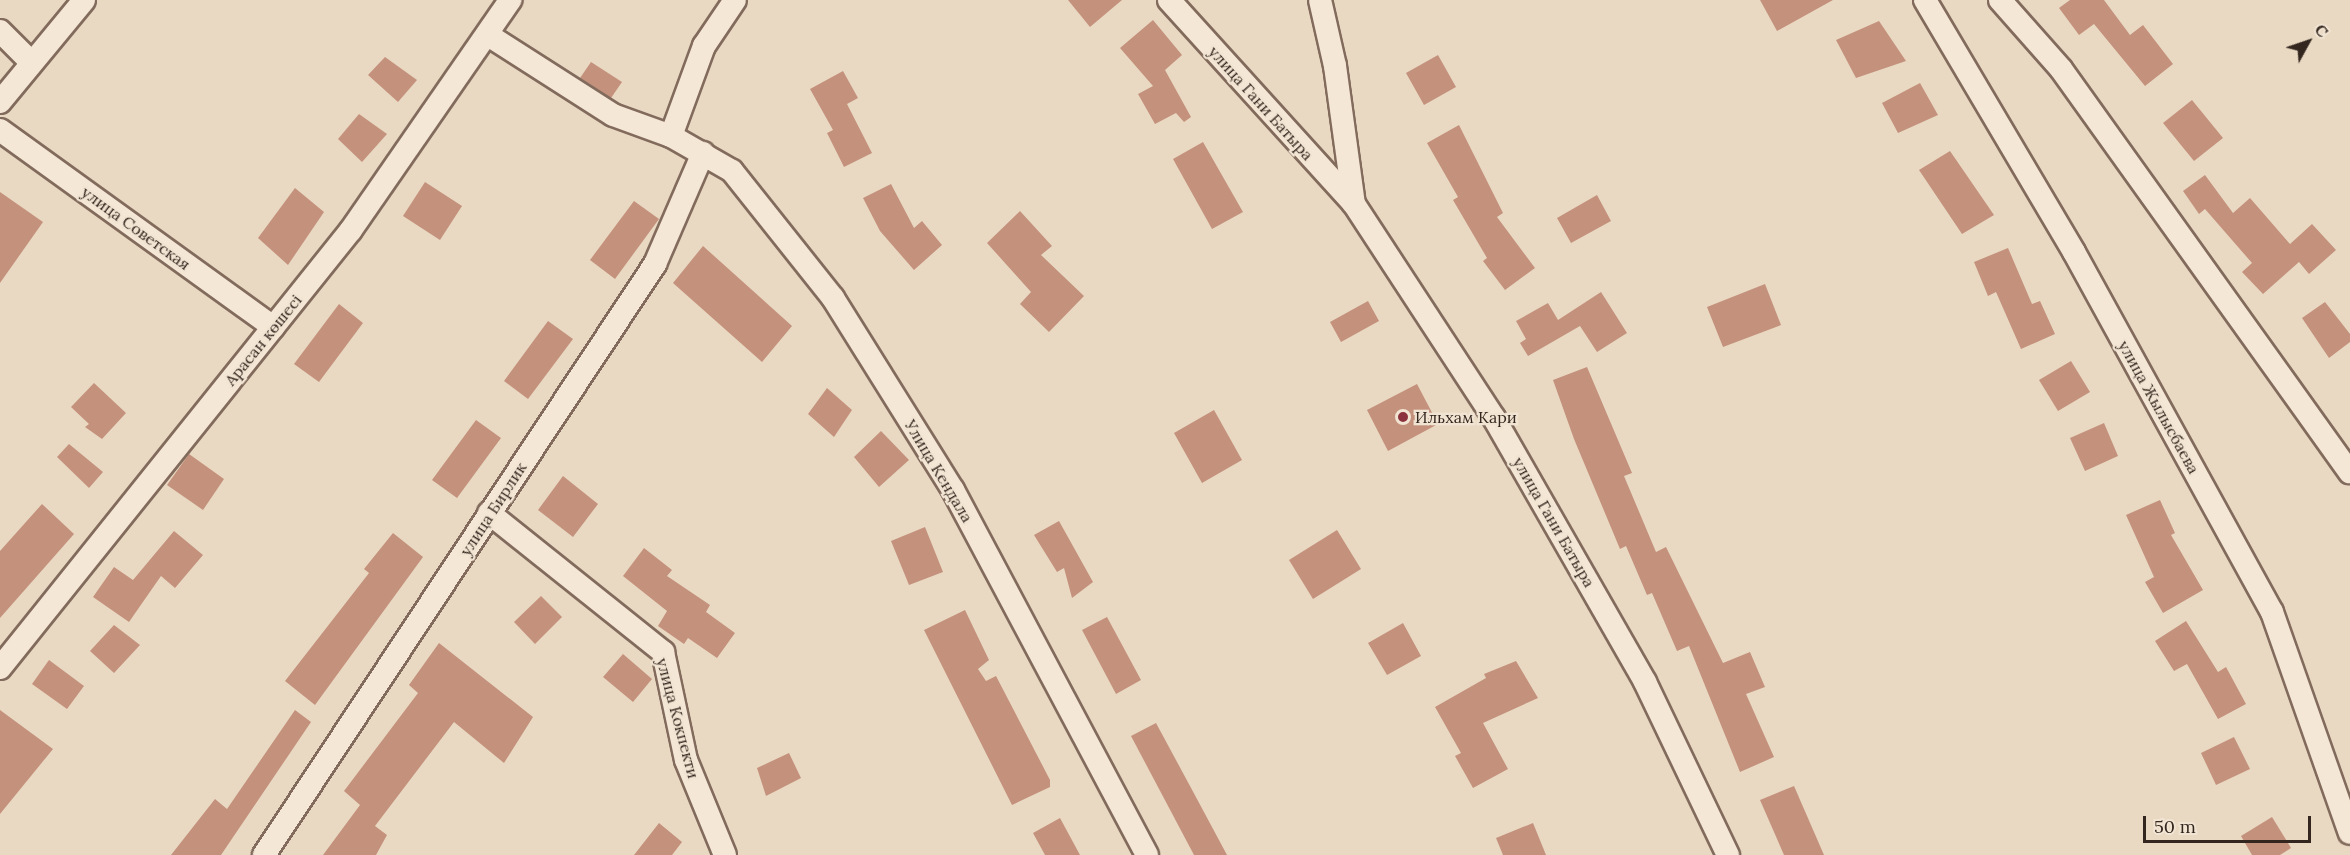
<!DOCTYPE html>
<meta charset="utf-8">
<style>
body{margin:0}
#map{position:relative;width:2350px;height:855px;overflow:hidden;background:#e9d9c3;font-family:Lora,serif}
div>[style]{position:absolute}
.building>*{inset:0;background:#c4917c}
.roads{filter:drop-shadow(2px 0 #826b5c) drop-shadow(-2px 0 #826b5c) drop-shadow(0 2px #826b5c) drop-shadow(0 -2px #826b5c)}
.minor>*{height:22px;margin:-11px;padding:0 11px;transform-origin:11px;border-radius:11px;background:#f5e7d5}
.dots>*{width:16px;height:16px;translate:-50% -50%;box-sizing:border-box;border:3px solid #f1e4d2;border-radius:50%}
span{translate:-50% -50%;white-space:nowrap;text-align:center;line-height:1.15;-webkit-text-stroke:4.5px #f1e4d2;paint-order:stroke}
.street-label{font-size:16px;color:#33261e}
.poi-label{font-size:16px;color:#33261e}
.left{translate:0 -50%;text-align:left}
.north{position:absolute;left:2278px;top:12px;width:60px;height:60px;-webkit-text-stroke:4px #f1e4d2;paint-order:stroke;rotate:50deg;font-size:16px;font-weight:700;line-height:24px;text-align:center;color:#33261e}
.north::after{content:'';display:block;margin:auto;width:21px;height:27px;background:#33261e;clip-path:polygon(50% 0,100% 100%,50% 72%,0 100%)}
.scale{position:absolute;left:2143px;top:816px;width:168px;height:27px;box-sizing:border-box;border:3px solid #33261e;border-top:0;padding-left:8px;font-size:18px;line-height:21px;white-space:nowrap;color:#33261e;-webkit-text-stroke:4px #f1e4d2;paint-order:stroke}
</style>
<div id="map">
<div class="building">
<i style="clip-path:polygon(1068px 0,1122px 0,1090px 27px)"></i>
<i style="clip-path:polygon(1760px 0,1833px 0,1777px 31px)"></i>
<i style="clip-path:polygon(2070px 0,2104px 0,2130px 35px,2143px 25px,2173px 64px,2145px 86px,2094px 24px,2079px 35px,2059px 8px)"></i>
<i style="clip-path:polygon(1153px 20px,1182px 55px,1165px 70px,1191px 117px,1184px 122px,1176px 113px,1155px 124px,1138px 94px,1153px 86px,1120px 48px)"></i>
<i style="clip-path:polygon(1879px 21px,1906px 61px,1856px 78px,1836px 40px)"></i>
<i style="clip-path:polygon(1438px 55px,1456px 87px,1424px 105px,1406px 73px)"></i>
<i style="clip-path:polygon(385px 57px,417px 80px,398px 102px,368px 75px)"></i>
<i style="clip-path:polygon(591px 62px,622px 82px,611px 98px,580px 78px)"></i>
<i style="clip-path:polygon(843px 71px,858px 98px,847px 104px,872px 153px,844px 167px,827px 133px,833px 130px,810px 89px)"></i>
<i style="clip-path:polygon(1920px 83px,1938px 115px,1898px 133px,1882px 103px)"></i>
<i style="clip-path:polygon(2192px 100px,2223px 138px,2194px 161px,2163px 123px)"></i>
<i style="clip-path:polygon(359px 114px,387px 134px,362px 162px,338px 139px)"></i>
<i style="clip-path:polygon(1459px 125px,1503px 213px,1497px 217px,1535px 268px,1505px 290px,1483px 261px,1487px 258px,1453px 200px,1458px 197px,1427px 143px)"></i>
<i style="clip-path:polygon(1203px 142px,1243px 212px,1212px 229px,1173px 159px)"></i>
<i style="clip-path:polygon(1950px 151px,1994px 215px,1962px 234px,1919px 170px)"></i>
<i style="clip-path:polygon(2205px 175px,2233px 213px,2250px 198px,2290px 244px,2312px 224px,2336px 250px,2309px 274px,2299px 262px,2263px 294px,2242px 272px,2252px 263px,2205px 209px,2199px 214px,2183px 191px)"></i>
<i style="clip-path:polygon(425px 182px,462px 206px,440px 240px,403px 216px)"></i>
<i style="clip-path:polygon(891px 184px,914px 228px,922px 221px,942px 245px,914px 270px,880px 231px,863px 198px)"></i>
<i style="clip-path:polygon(295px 188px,324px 212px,288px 265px,258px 238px)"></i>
<i style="clip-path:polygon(0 192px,43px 222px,0 283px)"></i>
<i style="clip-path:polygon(1597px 195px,1611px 221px,1571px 243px,1557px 218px)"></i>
<i style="clip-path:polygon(634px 201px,659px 219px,615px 279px,590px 260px)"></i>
<i style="clip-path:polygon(1020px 211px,1052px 246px,1041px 255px,1084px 296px,1049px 332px,1020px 304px,1031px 292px,987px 243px)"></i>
<i style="clip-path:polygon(703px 246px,792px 326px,762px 362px,673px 283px)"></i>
<i style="clip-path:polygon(2008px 248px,2032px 304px,2040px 301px,2055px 334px,2021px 349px,1996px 292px,1988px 296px,1974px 262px)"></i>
<i style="clip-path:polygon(1765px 284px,1781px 325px,1723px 347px,1707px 307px)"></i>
<i style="clip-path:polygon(1601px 292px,1627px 333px,1597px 352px,1580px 326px,1528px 356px,1520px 343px,1526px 339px,1516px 321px,1548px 303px,1558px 320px)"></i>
<i style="clip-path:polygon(1368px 301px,1379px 321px,1341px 342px,1330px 322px)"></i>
<i style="clip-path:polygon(2325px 302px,2350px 334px,2350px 342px,2329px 358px,2302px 318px)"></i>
<i style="clip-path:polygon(339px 304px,363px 323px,319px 382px,294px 364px)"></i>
<i style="clip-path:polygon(548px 321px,573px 339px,528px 399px,504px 381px)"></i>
<i style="clip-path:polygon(2071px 361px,2090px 392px,2058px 411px,2039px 380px)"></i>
<i style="clip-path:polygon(1587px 367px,1632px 473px,1624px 476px,1656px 552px,1666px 547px,1723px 663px,1750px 652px,1765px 687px,1746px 694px,1774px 757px,1740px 772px,1689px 646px,1677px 651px,1652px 593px,1647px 595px,1626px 546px,1620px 549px,1574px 439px,1553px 380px)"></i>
<i style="clip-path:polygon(94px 383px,126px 413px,102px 439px,85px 427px,89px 424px,71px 407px)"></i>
<i style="clip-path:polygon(1417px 384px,1438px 424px,1388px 451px,1367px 410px)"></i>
<i style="clip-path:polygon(827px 388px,852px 410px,834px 437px,808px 414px)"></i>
<i style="clip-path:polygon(1214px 410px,1242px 460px,1202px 483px,1174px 433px)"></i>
<i style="clip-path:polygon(476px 420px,501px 438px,457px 498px,432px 480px)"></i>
<i style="clip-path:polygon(2104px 423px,2118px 456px,2085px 471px,2070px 438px)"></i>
<i style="clip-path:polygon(881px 431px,909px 460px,879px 487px,854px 457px)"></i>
<i style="clip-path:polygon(69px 444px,103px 472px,89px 488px,57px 457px)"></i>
<i style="clip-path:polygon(189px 454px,224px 479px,203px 510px,167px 485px)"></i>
<i style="clip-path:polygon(563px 476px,598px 504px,573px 537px,538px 510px)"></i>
<i style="clip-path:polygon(2160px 500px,2175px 533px,2171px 535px,2203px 590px,2163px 613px,2145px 582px,2154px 577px,2126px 515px)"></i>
<i style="clip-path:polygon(42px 504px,74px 534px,0 618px,0 551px)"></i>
<i style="clip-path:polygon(1059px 521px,1093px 582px,1072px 598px,1064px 568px,1057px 572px,1034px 535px)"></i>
<i style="clip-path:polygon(925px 527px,943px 572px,909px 585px,891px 541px)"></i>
<i style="clip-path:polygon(1337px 530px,1361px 569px,1313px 599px,1289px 560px)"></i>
<i style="clip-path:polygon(174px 531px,203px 555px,175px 588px,161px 576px,129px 622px,93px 597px,114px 567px,133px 580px)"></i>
<i style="clip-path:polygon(393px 533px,423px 557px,315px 705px,285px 681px,369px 573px,364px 569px)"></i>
<i style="clip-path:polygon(644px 548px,672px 570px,667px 576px,710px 605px,706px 612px,735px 633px,717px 658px,688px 638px,684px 644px,658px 626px,667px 611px,623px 576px)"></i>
<i style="clip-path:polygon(541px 596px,562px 617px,535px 644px,514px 622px)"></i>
<i style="clip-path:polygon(965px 610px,989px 660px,978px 669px,986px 681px,996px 676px,1050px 780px,1050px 787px,1012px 805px,924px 630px)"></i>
<i style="clip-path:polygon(1107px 617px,1141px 680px,1116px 694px,1082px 630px)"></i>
<i style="clip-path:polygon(2186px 621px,2218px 672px,2226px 667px,2246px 704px,2218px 719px,2187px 664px,2174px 671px,2155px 641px)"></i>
<i style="clip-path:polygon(1403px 623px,1421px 656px,1387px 675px,1368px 643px)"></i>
<i style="clip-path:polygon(114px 625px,140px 645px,114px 673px,90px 651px)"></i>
<i style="clip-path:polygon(439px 643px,533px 717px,504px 763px,454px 722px,375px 826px,387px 835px,376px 855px,323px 855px,360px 805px,344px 791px,418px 693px,409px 685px)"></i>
<i style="clip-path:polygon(623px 654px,652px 679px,633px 702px,603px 677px)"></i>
<i style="clip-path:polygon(49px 660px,84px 686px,67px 709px,32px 684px)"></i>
<i style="clip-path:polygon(1516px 661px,1538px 698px,1483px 723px,1508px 769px,1473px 788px,1455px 756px,1461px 753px,1435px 707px,1486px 678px,1484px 674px)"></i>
<i style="clip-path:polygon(0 710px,53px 749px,0 814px)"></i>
<i style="clip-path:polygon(295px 710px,311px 722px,221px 855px,171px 855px,215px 799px,227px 809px)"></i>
<i style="clip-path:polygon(1156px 723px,1190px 786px,1227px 855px,1194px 855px,1131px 736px)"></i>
<i style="clip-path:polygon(2234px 737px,2250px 769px,2216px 785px,2201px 753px)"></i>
<i style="clip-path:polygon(789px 753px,801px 778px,766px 796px,757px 768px)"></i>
<i style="clip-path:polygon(1794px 786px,1824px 855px,1784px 855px,1760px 800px)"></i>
<i style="clip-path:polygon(2272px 817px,2291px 848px,2280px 855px,2252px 855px,2241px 836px)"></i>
<i style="clip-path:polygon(1060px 818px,1080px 855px,1045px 855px,1033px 833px)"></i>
<i style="clip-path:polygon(659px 823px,682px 842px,672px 855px,634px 855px)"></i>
<i style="clip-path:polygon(1533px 823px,1546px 855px,1503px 855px,1496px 838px)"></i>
</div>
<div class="roads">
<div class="minor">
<i style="left:1169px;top:0;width:275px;rotate:47.8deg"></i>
<i style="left:1354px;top:204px;width:256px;rotate:56.8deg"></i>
<i style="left:1494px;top:418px;width:304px;rotate:60.2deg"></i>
<i style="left:1645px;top:682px;width:192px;rotate:64.4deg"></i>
<i style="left:1320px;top:0;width:68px;rotate:77.2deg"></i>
<i style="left:1335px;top:66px;width:139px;rotate:82.2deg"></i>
<i style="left:1925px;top:0;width:293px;rotate:59.4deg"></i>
<i style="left:2074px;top:252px;width:411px;rotate:61.2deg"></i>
<i style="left:2272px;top:612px;width:234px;rotate:70.6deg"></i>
<i style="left:2000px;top:0;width:92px;rotate:48.5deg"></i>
<i style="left:2061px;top:69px;width:496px;rotate:54.4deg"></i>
<i style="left:0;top:31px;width:44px;rotate:45deg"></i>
<i style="left:488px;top:35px;width:148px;rotate:32.6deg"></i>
<i style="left:613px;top:115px;width:62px;rotate:19.9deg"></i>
<i style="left:671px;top:136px;width:70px;rotate:29.8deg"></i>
<i style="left:732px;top:171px;width:162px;rotate:51.5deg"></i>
<i style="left:833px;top:298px;width:226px;rotate:58deg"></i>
<i style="left:953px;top:490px;width:413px;rotate:62deg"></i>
<i style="left:0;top:102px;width:132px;rotate:-50.5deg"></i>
<i style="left:0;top:130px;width:337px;rotate:35.8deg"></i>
<i style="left:671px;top:136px;width:96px;rotate:-69.9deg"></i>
<i style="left:704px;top:46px;width:55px;rotate:-56deg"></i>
<i style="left:489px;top:513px;width:223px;rotate:38.6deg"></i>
<i style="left:663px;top:652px;width:110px;rotate:78deg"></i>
<i style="left:686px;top:760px;width:103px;rotate:67.7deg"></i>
<i style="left:0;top:668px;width:561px;rotate:-51.29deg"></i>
<i style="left:351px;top:230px;width:280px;rotate:-55.3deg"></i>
<i style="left:264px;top:855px;width:709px;rotate:-56.51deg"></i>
<i style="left:655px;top:264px;width:121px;rotate:-66.6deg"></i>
</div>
</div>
<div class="dots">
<i style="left:1403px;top:417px;background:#8b323e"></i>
</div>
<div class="street-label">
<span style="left:1261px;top:103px;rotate:48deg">улица Гани Батыра</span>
<span style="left:136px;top:228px;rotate:36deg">улица Советская</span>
<span style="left:263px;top:340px;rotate:-51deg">Арасан көшесі</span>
<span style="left:2159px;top:407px;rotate:61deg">улица Жылысбаева</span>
<span style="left:939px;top:471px;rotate:59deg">Улица Кендала</span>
<span style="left:493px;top:509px;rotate:-57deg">улица Бирлик</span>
<span style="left:1554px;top:522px;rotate:60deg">улица Гани Батыра</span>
<span style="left:678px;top:718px;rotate:75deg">улица Кокпекти</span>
</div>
<div class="poi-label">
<span class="left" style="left:1415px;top:417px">Ильхам Кари</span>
</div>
<div class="north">С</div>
<div class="scale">50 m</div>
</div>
